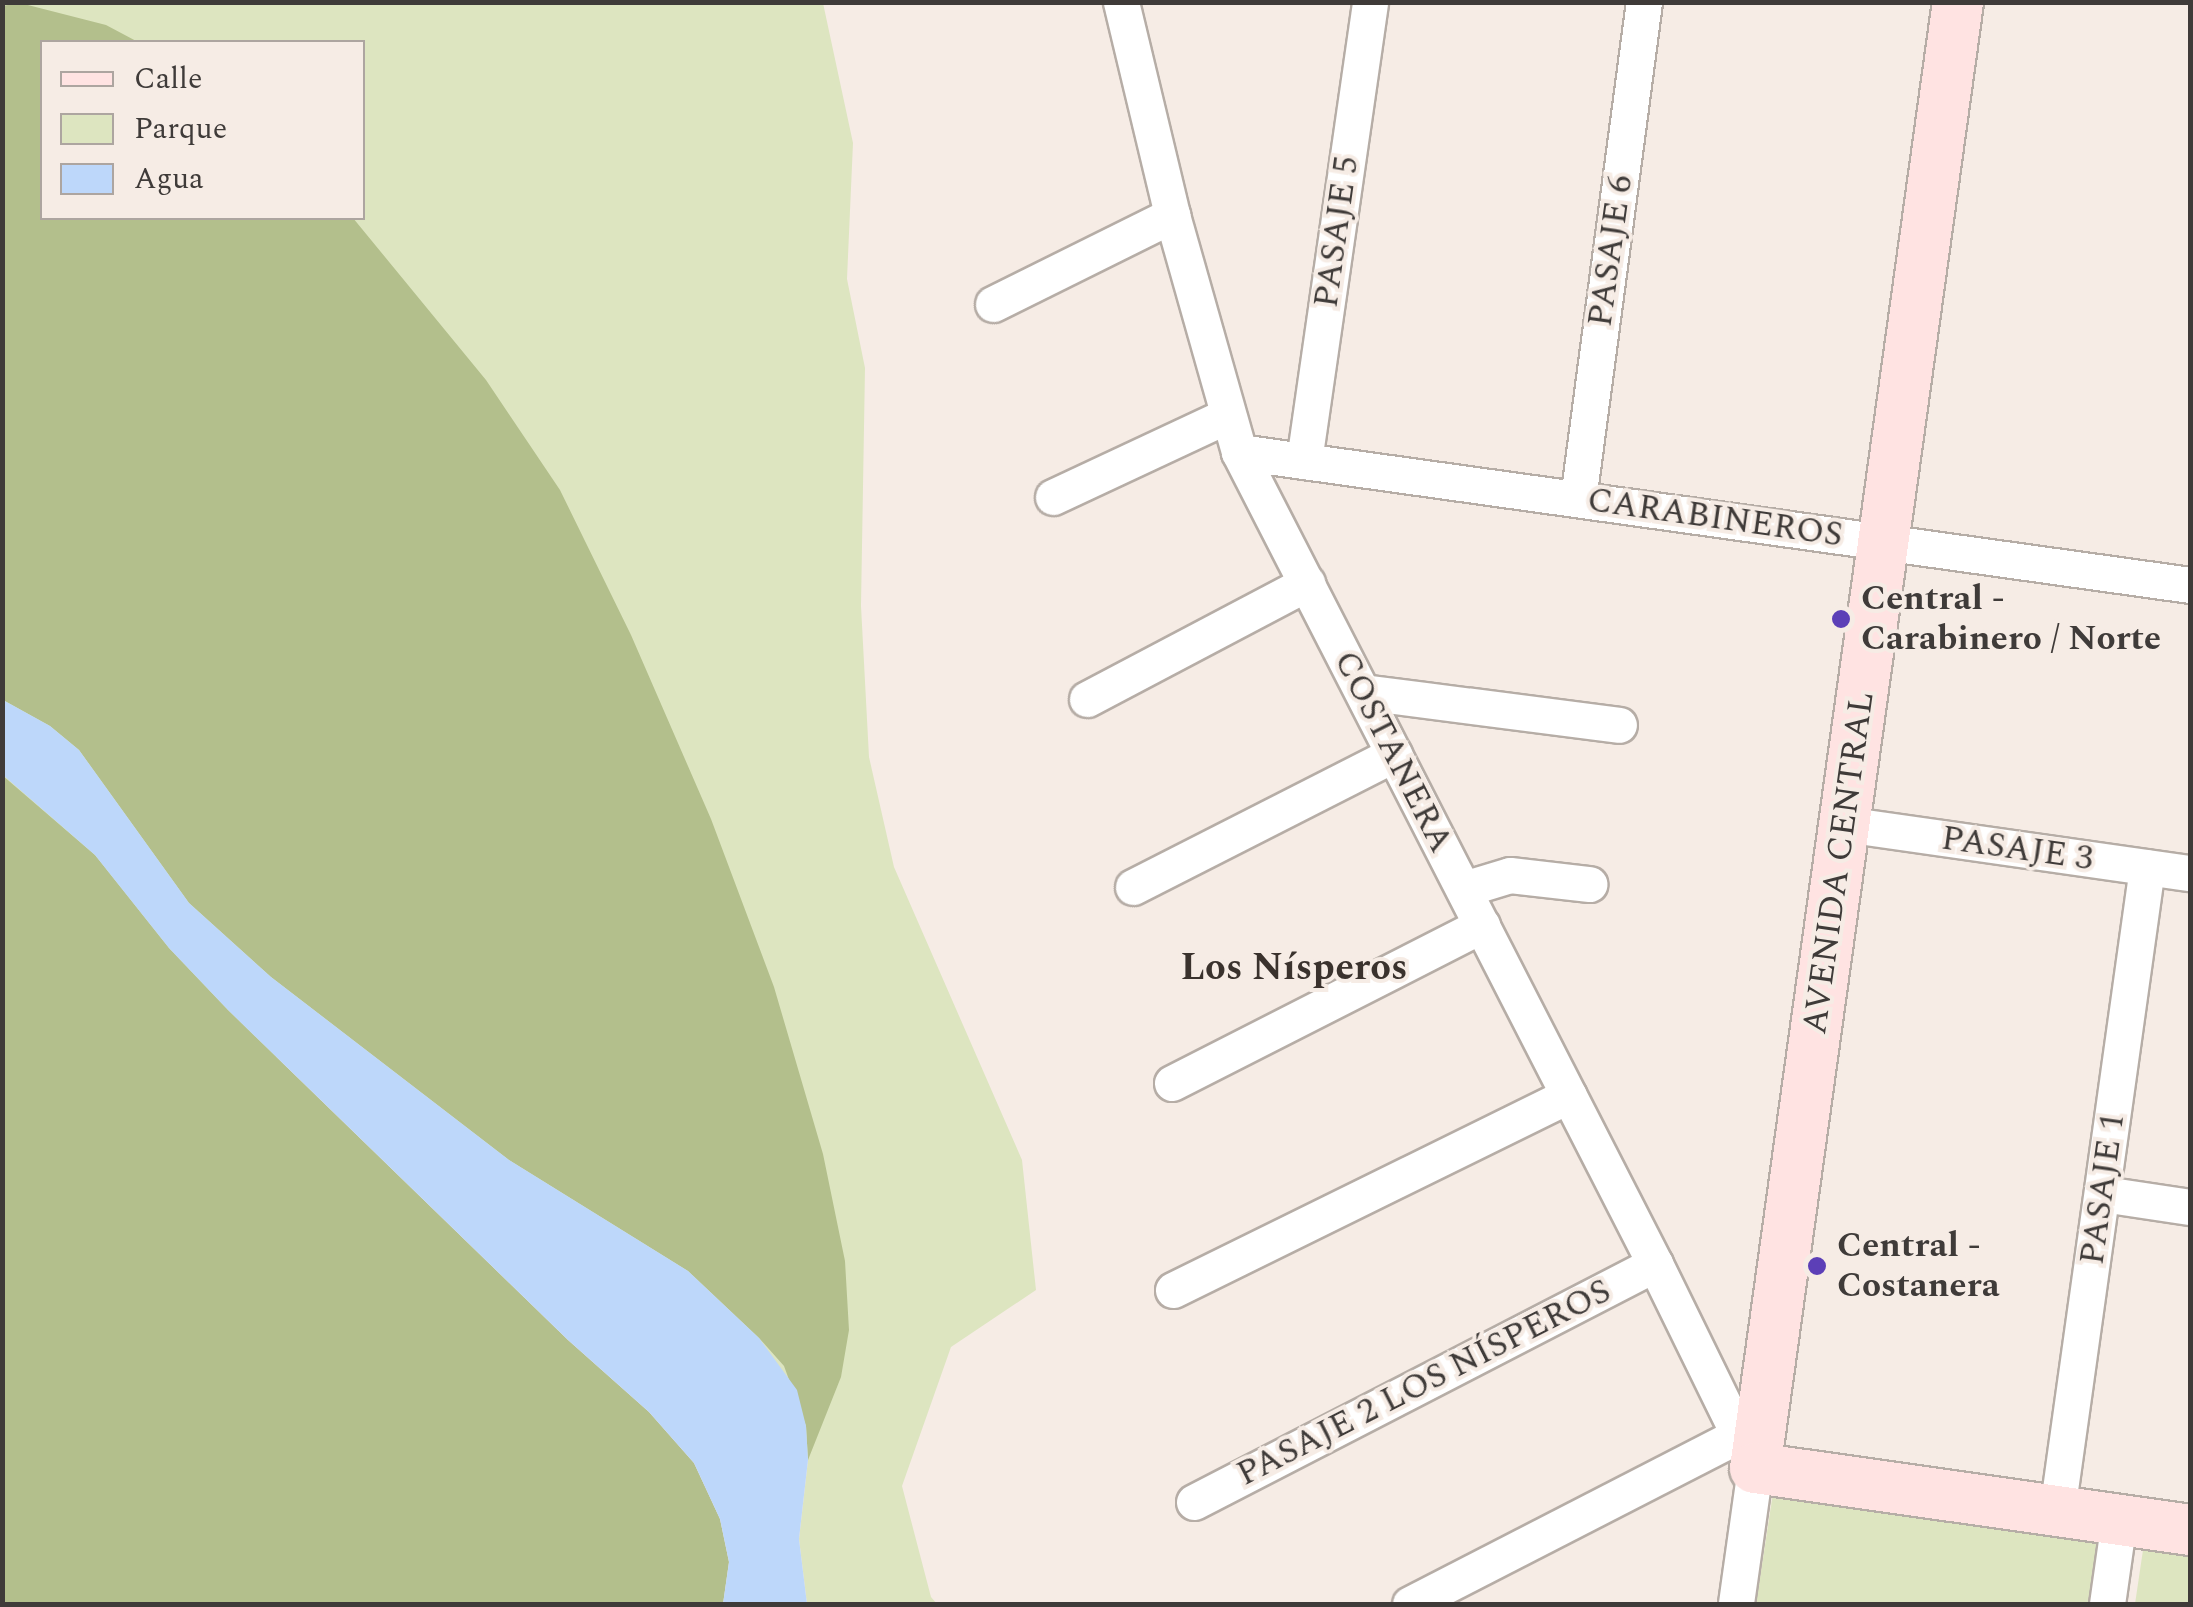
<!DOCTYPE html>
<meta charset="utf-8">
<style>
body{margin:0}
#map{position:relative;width:2193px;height:1607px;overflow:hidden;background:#f6ece5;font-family:Spectral,serif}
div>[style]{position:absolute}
.green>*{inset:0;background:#dde5c0}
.forest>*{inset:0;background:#b3bf8c}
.water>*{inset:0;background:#bdd7fa}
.roads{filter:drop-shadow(2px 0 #b6ada6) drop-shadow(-2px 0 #b6ada6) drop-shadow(0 2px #b6ada6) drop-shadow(0 -2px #b6ada6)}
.street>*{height:35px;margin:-17.5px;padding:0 17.5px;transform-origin:17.5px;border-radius:17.5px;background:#fff}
.secondary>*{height:50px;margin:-25px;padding:0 25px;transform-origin:25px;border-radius:25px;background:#ffe3e2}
.dots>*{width:28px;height:28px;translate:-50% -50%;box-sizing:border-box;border:5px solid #f6ece5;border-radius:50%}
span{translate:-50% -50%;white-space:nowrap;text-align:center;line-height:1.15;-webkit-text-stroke:8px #f6ece5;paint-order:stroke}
.street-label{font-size:35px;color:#3f3b39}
.poi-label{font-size:35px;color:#3f3b39;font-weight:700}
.left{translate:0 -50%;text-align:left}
.neighbourhood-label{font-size:38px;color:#3a322d;font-weight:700}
.frame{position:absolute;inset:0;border:5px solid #3f3b39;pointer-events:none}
.legend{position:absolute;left:40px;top:40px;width:325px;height:180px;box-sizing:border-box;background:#f6ece5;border:2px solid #ada5a0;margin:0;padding:12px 18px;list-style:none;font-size:30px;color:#3f3b39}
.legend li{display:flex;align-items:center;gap:20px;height:50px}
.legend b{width:50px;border:2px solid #ada5a0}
</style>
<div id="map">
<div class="green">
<i style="clip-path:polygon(evenodd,3px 3px,823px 3px,853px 143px,847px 279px,865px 368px,861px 606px,869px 757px,894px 867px,1022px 1160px,1036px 1290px,951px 1347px,902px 1486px,931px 1597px,937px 1604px,807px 1604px,799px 1539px,808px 1460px,797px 1390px,303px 1003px,3px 1604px,3px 3px,42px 42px,362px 42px,362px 218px,42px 218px,42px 42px)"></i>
<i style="clip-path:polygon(1773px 1493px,2105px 1543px,2095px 1604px,1756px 1604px)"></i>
<i style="clip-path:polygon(2143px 1550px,2190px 1556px,2190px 1604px,2135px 1604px)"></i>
</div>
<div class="forest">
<i style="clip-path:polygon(20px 3px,106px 25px,138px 42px,42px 42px,42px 218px,353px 218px,486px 380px,560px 490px,631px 635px,711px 819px,774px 987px,823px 1154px,845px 1261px,849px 1330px,841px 1377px,808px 1460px,806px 1426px,784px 1366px,759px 1338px,688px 1271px,509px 1160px,271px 977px,189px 903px,79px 750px,50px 726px,3px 700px,2px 6px)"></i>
<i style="clip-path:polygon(2px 775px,95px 855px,169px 948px,228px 1010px,568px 1340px,649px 1412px,694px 1463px,720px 1519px,729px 1562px,723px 1604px,3px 1604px)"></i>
</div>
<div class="water">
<i style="clip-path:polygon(3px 700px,50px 726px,79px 750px,189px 903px,271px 977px,509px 1160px,688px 1271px,759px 1338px,797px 1390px,806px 1426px,808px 1460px,799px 1539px,807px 1604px,723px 1604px,729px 1562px,720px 1519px,694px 1463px,649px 1412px,568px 1340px,228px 1010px,169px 948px,95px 855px,3px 775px)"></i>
</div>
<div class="roads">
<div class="street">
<i style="left:1121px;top:2px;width:219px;rotate:76.5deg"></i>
<i style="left:1172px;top:215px;width:246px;rotate:74.2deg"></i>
<i style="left:1239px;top:452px;width:912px;rotate:62.87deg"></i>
<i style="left:1655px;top:1264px;width:227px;rotate:63.9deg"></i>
<i style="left:1755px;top:1468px;width:137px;rotate:98deg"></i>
<i style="left:993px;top:304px;width:200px;rotate:-26.4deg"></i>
<i style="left:1239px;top:452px;width:960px;rotate:7.96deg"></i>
<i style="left:1304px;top:461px;width:464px;rotate:-81.8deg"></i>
<i style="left:1053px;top:497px;width:191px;rotate:-25.1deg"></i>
<i style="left:1578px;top:499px;width:501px;rotate:-82.44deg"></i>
<i style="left:1363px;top:692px;width:258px;rotate:7.3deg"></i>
<i style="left:1087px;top:699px;width:249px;rotate:-27.8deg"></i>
<i style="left:1844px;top:824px;width:349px;rotate:8.1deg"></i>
<i style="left:1133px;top:887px;width:293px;rotate:-27deg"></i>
<i style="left:1464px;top:889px;width:48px;rotate:-16.9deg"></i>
<i style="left:1510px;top:875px;width:80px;rotate:6.5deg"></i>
<i style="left:1172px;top:1083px;width:348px;rotate:-27deg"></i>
<i style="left:2103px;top:1194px;width:88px;rotate:8.5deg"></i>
<i style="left:1173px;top:1290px;width:441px;rotate:-26.2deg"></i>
<i style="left:1194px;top:1502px;width:519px;rotate:-27.31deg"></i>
<i style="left:2057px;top:1511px;width:650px;rotate:-82.04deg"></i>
<i style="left:1410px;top:1604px;width:370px;rotate:-27.2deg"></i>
<i style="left:2107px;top:1604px;width:85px;rotate:-81.9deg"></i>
</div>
<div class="secondary">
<i style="left:1958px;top:2px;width:1480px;rotate:97.88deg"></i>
<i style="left:1755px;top:1468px;width:439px;rotate:8.1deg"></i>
</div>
</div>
<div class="dots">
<i style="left:1841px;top:619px;background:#5c3fb7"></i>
<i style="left:1817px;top:1266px;background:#5c3fb7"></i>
</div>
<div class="street-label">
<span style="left:1337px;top:232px;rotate:-82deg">PASAJE 5</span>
<span style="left:1611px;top:251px;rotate:-82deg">PASAJE 6</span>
<span style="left:1715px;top:518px;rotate:8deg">CARABINEROS</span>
<span style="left:1393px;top:752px;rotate:63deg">COSTANERA</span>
<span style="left:2017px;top:849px;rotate:8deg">PASAJE 3</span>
<span style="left:1839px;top:863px;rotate:-82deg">AVENIDA CENTRAL</span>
<span style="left:2103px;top:1189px;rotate:-82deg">PASAJE 1</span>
<span style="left:1424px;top:1383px;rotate:-27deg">PASAJE 2 LOS NÍSPEROS</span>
</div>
<div class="poi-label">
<span class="left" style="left:1861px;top:619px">Central -<br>Carabinero / Norte</span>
<span class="left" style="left:1837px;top:1266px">Central -<br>Costanera</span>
</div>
<div class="neighbourhood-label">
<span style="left:1294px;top:969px">Los Nísperos</span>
</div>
<div class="frame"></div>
<ul class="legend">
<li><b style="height:12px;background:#ffe3e2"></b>Calle</li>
<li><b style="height:28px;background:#dde5c0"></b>Parque</li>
<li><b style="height:28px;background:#bdd7fa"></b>Agua</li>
</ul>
</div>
